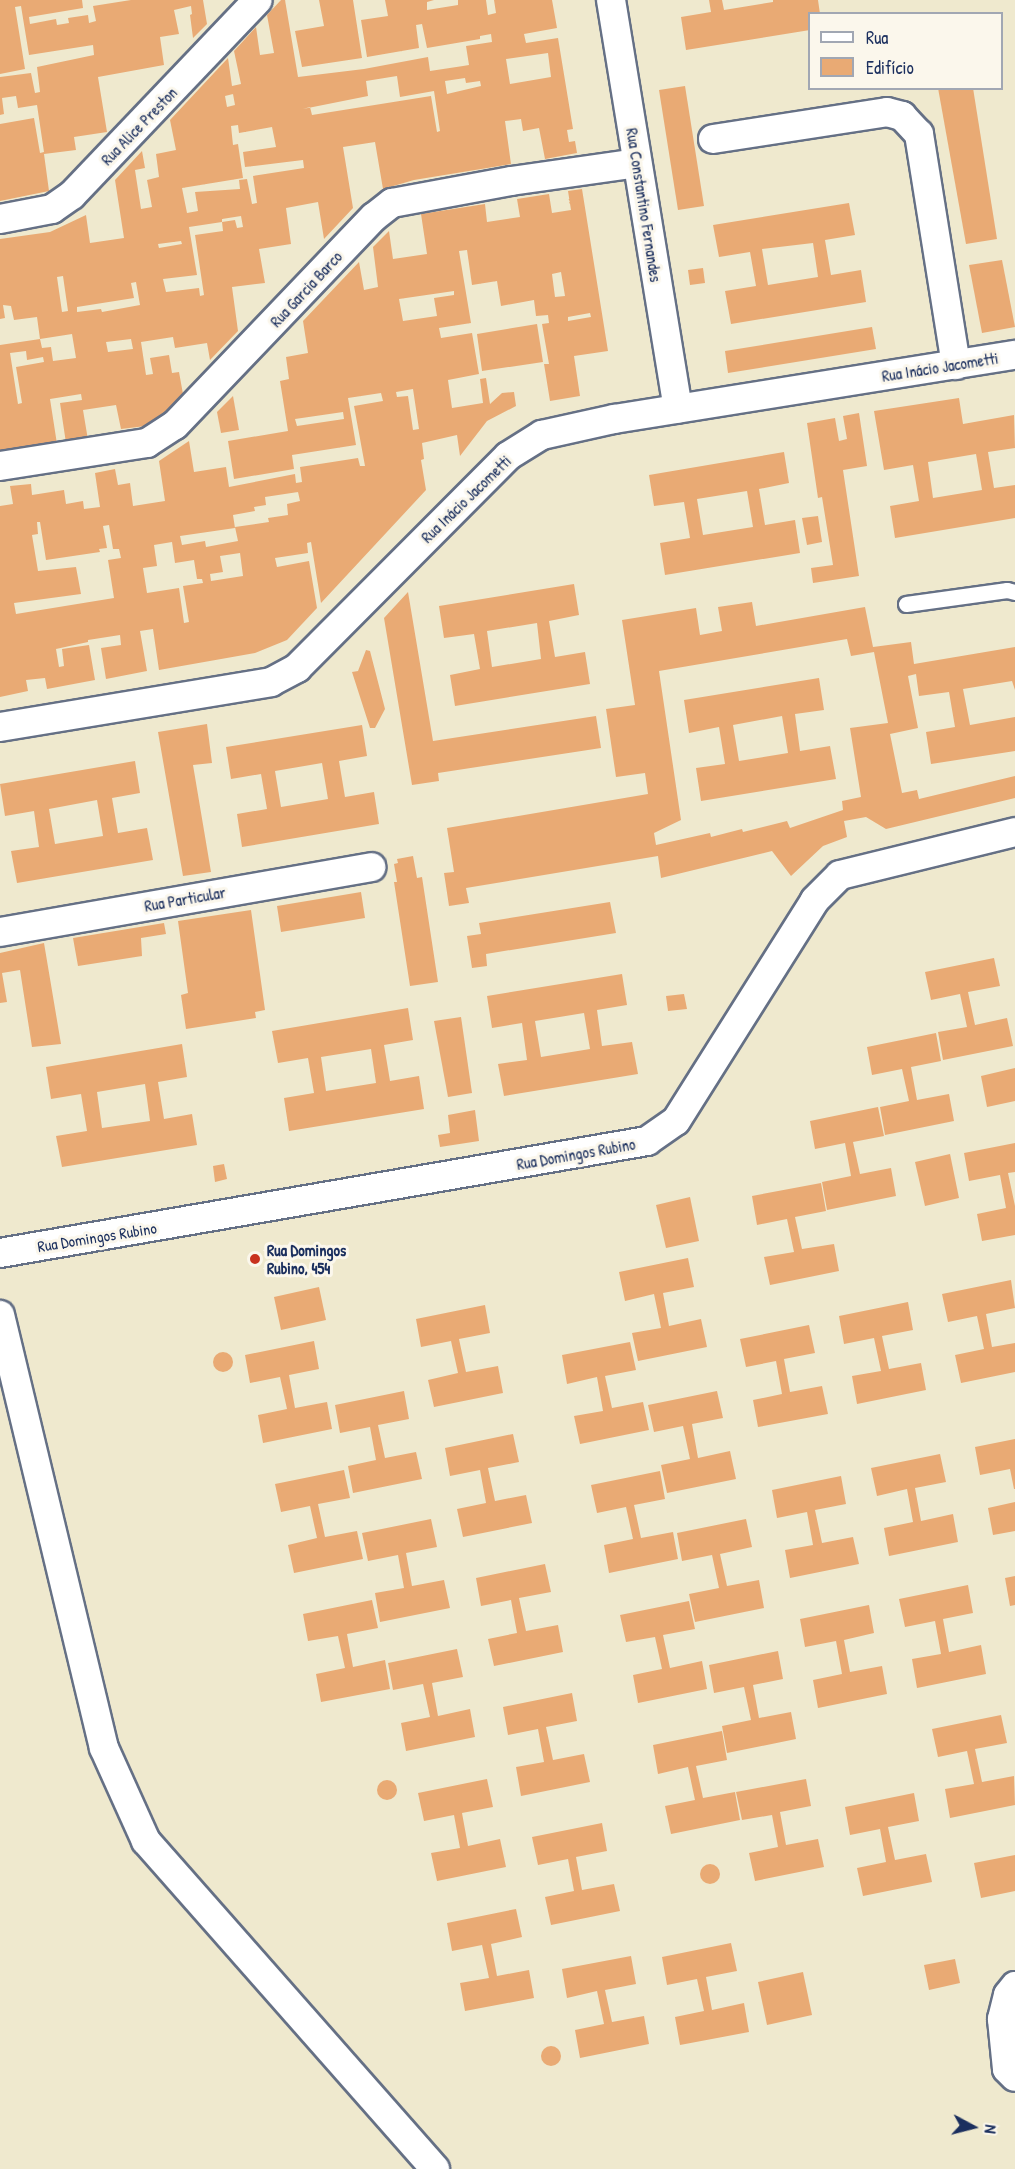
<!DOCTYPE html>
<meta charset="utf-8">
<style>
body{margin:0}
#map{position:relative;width:1015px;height:2169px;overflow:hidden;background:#efe9ce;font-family:"Patrick Hand",sans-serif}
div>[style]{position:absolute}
.building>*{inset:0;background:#e9aa74}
.round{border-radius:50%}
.roads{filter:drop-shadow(2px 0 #657085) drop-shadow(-2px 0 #657085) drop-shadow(0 2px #657085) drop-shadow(0 -2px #657085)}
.service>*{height:15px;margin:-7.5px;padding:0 7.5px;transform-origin:7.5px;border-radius:7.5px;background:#fff}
.minor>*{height:28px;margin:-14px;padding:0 14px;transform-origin:14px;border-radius:14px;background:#fff}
.dots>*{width:16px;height:16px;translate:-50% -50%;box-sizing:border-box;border:3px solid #fbf7ec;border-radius:50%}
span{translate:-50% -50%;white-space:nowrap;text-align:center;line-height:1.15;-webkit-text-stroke:6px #fbf7ec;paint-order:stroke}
.street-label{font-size:16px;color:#1b2f5e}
.poi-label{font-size:16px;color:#1b2f5e;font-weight:700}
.left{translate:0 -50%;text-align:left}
.legend{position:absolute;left:808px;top:12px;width:195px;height:78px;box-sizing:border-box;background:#fbf7ec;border:2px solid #a1a7b3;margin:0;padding:8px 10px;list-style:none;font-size:18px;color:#1b2f5e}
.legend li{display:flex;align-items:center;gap:12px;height:30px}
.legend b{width:30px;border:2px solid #a1a7b3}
.north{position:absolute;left:943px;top:2097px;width:60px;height:60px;-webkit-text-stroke:4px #fbf7ec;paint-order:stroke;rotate:97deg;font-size:16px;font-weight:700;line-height:24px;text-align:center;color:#1b2f5e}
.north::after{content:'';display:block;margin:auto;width:21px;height:27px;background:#1b2f5e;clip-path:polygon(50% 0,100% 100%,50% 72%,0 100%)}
</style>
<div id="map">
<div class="building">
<i style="clip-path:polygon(0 0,82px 0,83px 8px,29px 17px,30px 24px,56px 19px,57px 25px,69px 23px,68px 18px,88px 15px,89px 23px,96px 21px,93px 6px,131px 0,203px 0,207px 24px,193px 38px,190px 15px,192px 14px,191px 6px,174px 10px,179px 34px,160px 37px,164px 65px,98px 77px,107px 132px,74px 137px,76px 150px,44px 154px,49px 191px,0 201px,0 124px,34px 118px,40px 153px,44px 152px,37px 105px,18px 108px,16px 96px,2px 98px,4px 114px,0 115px,0 77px,31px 73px,35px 93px,40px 92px,37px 67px,94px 55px,93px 45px,29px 55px,21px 6px,15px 7px,25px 69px,0 74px)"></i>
<i style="clip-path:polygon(evenodd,281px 0,285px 0,298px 77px,364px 69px,428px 57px,430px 71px,463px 66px,469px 65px,466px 46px,492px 42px,491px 34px,480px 36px,480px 39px,427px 48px,422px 24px,416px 25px,419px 48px,367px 57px,361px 20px,388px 16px,385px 0,434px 0,427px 2px,427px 10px,458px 5px,458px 0,486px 0,488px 15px,496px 13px,494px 0,552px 0,557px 28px,524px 34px,526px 43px,558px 38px,573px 129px,567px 130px,569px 142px,575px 141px,577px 153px,545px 159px,539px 128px,523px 131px,521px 119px,505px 121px,511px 164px,414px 180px,383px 189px,375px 142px,343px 147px,353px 208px,324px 239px,318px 202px,286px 208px,291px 244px,259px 249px,265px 283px,232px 287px,238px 331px,210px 360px,207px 343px,175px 348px,173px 337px,141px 342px,146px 375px,153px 374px,150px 358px,169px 355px,172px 373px,179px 372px,183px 394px,154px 425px,121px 429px,116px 405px,83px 410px,88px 440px,66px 443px,60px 403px,82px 400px,81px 394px,50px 399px,57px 444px,0 453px,0 345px,40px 339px,42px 348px,51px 347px,53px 361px,76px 358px,72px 334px,40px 339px,37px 317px,14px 320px,11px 306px,3px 305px,5px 318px,0 319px,0 239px,50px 232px,86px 215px,90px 243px,124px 238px,115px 180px,142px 151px,145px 168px,135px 170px,141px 209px,152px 207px,147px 180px,159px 177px,156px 154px,176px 150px,170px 120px,228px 58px,232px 86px,241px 84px,234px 51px,256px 27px,260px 55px,274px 53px,267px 15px,281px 0,548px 53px,551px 77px,510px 84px,506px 59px,548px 53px,281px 0,397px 76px,400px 97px,434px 91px,440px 131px,437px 132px,431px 96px,312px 115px,310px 107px,303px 109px,368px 96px,366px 81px,397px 76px,281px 0,465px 78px,466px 83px,480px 81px,481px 86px,447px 94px,445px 81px,465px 78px,281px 0,233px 94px,235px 105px,227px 107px,225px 96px,233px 94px,281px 0,238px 125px,239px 133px,272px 127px,276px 147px,243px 152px,245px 167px,303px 160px,304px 168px,253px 176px,257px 203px,252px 204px,247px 179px,239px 180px,240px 189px,195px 192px,198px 211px,187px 213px,182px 188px,243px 178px,238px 144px,233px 145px,231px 126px,238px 125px,281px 0,241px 216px,243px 227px,237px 228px,235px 220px,222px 222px,222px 219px,241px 216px,281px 0,222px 222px,223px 231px,195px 235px,204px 295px,200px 296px,199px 288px,166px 292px,163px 279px,197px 275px,189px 227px,222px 222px,281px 0,181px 241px,182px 244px,159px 248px,158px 244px,181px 241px,281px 0,63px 276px,68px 311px,62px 312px,57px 277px,63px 276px,281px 0,136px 282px,140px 305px,102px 312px,101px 309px,77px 312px,77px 307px,134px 298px,131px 283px,136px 282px,281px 0,131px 339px,133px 349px,108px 352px,106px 342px,131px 339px,281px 0,26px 351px,27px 360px,43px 357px,44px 362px,16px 367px,22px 403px,18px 404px,10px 353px,26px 351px)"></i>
<i style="clip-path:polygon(319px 0,353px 0,362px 58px,302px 67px,295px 31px,324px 26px)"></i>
<i style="clip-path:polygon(709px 0,722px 0,724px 10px,773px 2px,773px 0,818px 0,820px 14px,810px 14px,810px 30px,686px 50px,681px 17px,711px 12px)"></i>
<i style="clip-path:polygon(685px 86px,704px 206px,678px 210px,659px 90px)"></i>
<i style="clip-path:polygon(938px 88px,973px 88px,997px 239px,966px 244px)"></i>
<i style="clip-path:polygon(evenodd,582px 189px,608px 351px,574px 356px,580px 396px,550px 401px,544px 364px,549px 364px,542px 324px,549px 323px,548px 315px,536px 316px,534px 300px,501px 306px,497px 281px,472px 285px,467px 250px,459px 251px,471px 323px,439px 328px,441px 338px,472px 333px,479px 374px,448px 380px,452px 408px,483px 403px,480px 379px,486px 378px,490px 404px,502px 393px,514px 392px,516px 406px,487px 421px,460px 456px,457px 435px,422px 443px,424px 459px,421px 460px,426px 490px,321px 603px,311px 542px,307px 543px,308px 553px,275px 558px,277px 567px,309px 561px,317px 608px,287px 640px,255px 653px,159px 670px,153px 629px,140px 631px,147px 671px,106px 679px,101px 648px,121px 645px,120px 635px,88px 640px,88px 642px,56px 649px,59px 667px,64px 666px,62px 649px,89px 645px,95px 680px,47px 689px,45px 678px,26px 680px,28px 691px,0 697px,0 506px,13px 504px,10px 486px,31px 484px,32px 495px,64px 490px,66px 504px,83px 501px,84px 509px,100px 507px,95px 473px,115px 469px,118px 485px,130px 483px,133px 506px,165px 501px,159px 461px,189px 441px,194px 472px,226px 467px,229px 487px,295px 474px,296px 483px,302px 482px,300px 467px,326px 463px,358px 458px,360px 466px,365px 466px,354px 406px,383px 401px,381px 393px,348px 398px,356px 445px,292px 455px,294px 469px,234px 479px,228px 441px,288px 431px,280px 381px,289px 379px,286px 357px,308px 353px,303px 321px,359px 262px,364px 290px,378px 287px,373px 247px,389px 231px,393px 259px,427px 254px,421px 214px,485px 204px,487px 222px,520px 217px,517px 199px,549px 194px,552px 213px,571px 210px,568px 191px,582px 189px,561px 272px,565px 296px,555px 297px,552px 274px,561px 272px,582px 189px,454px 291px,454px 295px,434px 298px,437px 316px,403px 321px,399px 299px,454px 291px,582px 189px,590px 313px,591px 317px,568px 321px,568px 317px,590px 313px,582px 189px,413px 389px,419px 429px,413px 430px,408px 396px,397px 397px,396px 392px,413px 389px,582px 189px,343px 412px,344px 419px,297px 426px,295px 419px,343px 412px,582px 189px,298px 492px,300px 501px,287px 504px,288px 515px,268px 518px,269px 522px,235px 527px,238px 541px,206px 547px,205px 541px,182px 545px,180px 536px,235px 528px,233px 515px,255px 511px,254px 507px,266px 505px,265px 497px,298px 492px,582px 189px,37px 522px,40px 522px,46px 560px,100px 552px,99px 549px,107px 548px,103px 526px,109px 525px,113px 549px,119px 549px,121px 558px,108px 560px,114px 598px,16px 614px,14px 603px,81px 594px,76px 567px,38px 571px,32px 535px,38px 534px,37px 522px,582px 189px,172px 542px,175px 563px,194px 560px,197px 579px,202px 579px,203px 583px,183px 586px,189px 622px,184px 623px,179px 588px,147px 593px,143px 568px,157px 566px,154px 545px,172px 542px,582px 189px,240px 553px,243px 576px,211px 581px,210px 574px,223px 572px,220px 556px,240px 553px)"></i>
<i style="clip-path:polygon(evenodd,849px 203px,855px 235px,825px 240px,831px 275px,861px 270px,866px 302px,731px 324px,725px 291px,756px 286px,750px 252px,719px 257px,713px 225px,849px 203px,813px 243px,818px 277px,768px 285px,762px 249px,813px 243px)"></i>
<i style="clip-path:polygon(1002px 260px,1015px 327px,982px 333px,969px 265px)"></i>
<i style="clip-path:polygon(703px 268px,705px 283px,690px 285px,688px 270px)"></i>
<i style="clip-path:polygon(537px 324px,543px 362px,482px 371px,477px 334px)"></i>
<i style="clip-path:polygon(872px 327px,876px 349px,728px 373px,725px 351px)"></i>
<i style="clip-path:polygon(233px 396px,239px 430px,221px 433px,217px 412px)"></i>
<i style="clip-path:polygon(evenodd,959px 398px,963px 424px,1014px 415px,1015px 448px,988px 452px,994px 488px,1015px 485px,1015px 518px,895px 538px,890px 506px,919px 501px,913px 465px,884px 470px,874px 411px,959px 398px,976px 454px,982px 490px,933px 498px,928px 462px,976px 454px)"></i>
<i style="clip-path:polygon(859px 413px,867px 466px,843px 470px,859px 576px,813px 583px,811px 568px,833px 565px,822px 497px,818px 498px,807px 423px,835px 418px,839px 441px,847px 439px,843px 416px)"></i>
<i style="clip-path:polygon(evenodd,784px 452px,789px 483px,759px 489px,765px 525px,795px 520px,800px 553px,665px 575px,660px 543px,690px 538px,684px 502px,654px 506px,649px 475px,784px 452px,747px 491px,753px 527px,703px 535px,697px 499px,747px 491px)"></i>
<i style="clip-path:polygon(818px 516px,822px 542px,807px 545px,802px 518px)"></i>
<i style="clip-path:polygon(evenodd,574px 584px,579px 615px,549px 621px,555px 657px,585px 652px,590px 684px,455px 706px,450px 675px,480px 669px,474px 634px,444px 638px,439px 606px,574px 584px,537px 623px,541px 659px,492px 667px,487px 631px,537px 623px)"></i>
<i style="clip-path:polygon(408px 592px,433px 741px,596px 716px,601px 748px,438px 773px,439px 781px,412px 785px,384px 618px)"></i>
<i style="clip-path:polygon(evenodd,752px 602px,756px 626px,865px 607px,873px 647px,911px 642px,914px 664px,1015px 647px,1015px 690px,1012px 681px,963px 689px,970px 725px,1015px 717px,1015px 751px,931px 764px,926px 732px,955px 727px,949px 692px,919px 696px,916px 674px,908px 676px,918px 728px,890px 734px,902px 793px,917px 790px,919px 799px,1015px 776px,1015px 798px,886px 829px,866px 817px,844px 821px,847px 837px,823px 846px,791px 876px,772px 851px,661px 878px,658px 856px,466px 888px,469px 903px,449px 906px,444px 873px,454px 872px,447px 828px,648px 794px,645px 773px,616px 777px,606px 709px,635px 705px,622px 620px,696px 608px,700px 635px,722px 631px,718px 607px,752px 602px,847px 639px,851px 656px,874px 652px,888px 723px,850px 728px,861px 797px,842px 801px,843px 810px,790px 828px,787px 821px,743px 832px,742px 829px,711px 837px,710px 833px,656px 845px,654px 833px,681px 820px,659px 671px,847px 639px)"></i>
<i style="clip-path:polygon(366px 650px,370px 651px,385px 709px,375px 728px,370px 728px,352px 672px,358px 671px)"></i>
<i style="clip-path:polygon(evenodd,819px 678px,824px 710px,795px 714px,800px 751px,830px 746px,836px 779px,701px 801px,696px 768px,725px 764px,719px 727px,689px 733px,684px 700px,819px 678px,782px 716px,788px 753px,739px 761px,733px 725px,782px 716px)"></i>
<i style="clip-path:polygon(207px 724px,212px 763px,193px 765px,211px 872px,183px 876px,158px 732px)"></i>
<i style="clip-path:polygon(evenodd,362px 725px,367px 756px,339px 761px,345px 797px,374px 792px,379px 824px,242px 847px,237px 814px,267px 809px,261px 774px,231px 779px,226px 747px,362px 725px,322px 763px,328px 799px,281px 807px,275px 771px,322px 763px)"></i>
<i style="clip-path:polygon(evenodd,135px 761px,140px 793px,112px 798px,118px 833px,147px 828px,153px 860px,17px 883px,11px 851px,39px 847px,34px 811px,5px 816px,0 784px,135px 761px,97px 800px,103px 836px,55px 844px,49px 809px,97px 800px)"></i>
<i style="clip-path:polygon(413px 856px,417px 878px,422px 877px,438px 982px,410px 986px,394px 882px,397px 882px,394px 864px,398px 863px,397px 859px)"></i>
<i style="clip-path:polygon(361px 892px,365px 918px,281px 932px,277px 906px)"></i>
<i style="clip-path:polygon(610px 902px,616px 933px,486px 954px,487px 966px,472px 968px,467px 936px,481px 934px,479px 923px)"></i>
<i style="clip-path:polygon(251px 910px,265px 1010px,255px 1012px,256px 1018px,186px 1029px,181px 995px,188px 993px,178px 921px)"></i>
<i style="clip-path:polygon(164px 923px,166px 934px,141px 938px,142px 956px,78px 966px,73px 938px)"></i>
<i style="clip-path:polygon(44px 943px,61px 1044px,32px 1047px,20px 970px,2px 973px,7px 1002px,0 1003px,0 953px)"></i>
<i style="clip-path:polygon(994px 958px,1000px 986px,968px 992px,975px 1025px,1007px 1018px,1013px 1046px,943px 1060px,938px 1032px,967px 1027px,960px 994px,931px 1000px,925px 972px)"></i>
<i style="clip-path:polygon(evenodd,622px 974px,627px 1005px,597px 1010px,602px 1046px,632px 1042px,638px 1074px,504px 1096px,498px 1064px,527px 1060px,522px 1023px,492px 1028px,487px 996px,622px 974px,584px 1013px,590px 1049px,541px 1057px,535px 1021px,584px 1013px)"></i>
<i style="clip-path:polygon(684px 994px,687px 1009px,668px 1011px,666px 996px)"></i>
<i style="clip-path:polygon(evenodd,408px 1008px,413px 1040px,384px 1045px,390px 1081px,419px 1076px,424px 1109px,289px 1131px,284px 1098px,314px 1093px,308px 1058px,278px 1063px,272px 1031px,408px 1008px,371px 1049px,376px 1083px,326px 1091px,321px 1057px,371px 1049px)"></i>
<i style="clip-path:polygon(461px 1017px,472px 1093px,448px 1097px,434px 1021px)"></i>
<i style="clip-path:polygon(936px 1033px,941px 1061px,911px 1067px,917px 1100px,949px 1094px,954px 1121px,885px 1135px,880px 1107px,909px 1101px,902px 1069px,872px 1075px,867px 1047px)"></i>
<i style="clip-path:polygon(evenodd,182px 1044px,187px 1077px,158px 1082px,164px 1119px,192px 1114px,197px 1145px,62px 1167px,56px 1136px,87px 1131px,81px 1094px,51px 1099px,46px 1067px,182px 1044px,145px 1084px,150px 1121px,102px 1128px,97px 1092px,145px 1084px)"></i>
<i style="clip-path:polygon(1015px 1068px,1015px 1101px,987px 1107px,981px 1076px)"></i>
<i style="clip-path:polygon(878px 1107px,884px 1136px,853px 1142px,860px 1174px,891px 1168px,896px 1196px,827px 1210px,822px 1182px,851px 1176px,845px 1143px,815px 1149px,810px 1121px)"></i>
<i style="clip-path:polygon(475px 1110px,479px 1141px,440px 1147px,438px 1135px,450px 1133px,448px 1115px)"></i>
<i style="clip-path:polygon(1015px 1143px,1015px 1172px,1008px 1173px,1015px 1206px,1015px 1235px,982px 1241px,977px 1214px,1006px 1208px,1000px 1175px,969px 1181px,964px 1153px)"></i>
<i style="clip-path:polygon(950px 1154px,959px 1198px,925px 1206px,915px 1162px)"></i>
<i style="clip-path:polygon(224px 1164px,227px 1179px,215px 1182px,213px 1166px)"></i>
<i style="clip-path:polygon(821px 1183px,826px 1211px,795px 1217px,802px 1249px,834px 1244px,839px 1271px,770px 1285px,764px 1257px,794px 1252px,787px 1219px,757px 1225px,752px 1196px)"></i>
<i style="clip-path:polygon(690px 1197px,699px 1241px,666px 1248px,656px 1205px)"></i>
<i style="clip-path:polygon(688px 1258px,694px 1287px,663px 1293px,669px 1326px,701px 1319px,707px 1347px,638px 1361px,632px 1333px,661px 1328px,654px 1294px,625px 1301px,619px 1272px)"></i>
<i style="clip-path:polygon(1011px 1280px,1015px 1308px,986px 1314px,992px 1347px,1015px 1343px,1015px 1372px,961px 1383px,955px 1355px,984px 1349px,977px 1316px,948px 1322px,942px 1294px)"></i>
<i style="clip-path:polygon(319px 1287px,326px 1320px,281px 1330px,274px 1297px)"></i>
<i style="clip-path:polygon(908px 1302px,913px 1330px,882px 1336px,889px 1369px,921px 1363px,926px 1390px,857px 1404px,852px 1376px,881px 1371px,874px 1338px,844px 1344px,839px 1316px)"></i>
<i style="clip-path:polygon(485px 1305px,490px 1333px,459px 1339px,466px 1372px,498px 1366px,503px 1393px,434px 1407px,428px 1380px,458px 1373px,451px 1341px,421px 1347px,416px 1319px)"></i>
<i style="clip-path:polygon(809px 1325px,815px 1353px,784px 1359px,790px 1392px,822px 1386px,828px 1414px,758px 1427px,753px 1400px,782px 1394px,776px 1361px,746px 1367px,740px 1339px)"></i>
<i style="clip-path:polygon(314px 1341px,319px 1369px,289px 1375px,295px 1408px,327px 1402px,332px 1429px,263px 1443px,258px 1415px,287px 1409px,280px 1377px,250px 1383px,245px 1355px)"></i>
<i style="clip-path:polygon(630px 1342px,636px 1370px,605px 1376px,612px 1408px,643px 1402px,649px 1430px,580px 1444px,574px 1416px,603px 1411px,597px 1377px,567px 1384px,562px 1355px)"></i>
<i class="round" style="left:213px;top:1352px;width:20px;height:20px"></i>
<i style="clip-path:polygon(404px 1391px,409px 1419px,378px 1425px,385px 1458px,416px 1452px,422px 1479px,353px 1493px,348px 1466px,376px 1460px,370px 1427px,340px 1433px,335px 1405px)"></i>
<i style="clip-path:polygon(717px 1391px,723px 1418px,692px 1424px,698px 1458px,730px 1451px,736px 1479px,667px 1493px,661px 1465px,690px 1459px,683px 1426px,654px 1432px,648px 1405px)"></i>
<i style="clip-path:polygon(513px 1434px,519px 1462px,488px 1468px,495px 1501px,526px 1495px,532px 1523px,463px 1537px,457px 1509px,486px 1503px,480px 1470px,450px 1476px,445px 1448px)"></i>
<i style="clip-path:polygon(1015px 1439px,1015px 1489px,1014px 1489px,1010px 1469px,980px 1475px,975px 1447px)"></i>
<i style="clip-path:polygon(940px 1454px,946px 1482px,915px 1488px,921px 1521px,953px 1514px,958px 1542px,889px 1556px,884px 1528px,913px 1522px,907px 1489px,877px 1496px,871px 1468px)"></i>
<i style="clip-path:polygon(344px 1470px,350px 1498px,318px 1504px,325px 1537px,357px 1531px,363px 1559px,294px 1573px,288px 1545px,317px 1538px,310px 1506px,281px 1512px,275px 1484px)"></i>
<i style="clip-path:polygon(660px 1471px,665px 1499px,634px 1505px,641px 1538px,673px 1532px,678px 1559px,609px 1573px,604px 1545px,633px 1539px,626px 1507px,597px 1513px,591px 1485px)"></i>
<i style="clip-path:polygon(841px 1476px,846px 1504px,815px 1510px,822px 1543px,853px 1537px,859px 1564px,790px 1578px,785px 1550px,813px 1545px,807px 1512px,777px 1518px,772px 1490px)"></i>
<i style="clip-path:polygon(1015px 1502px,1015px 1531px,993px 1535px,988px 1508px)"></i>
<i style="clip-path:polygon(431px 1519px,437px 1547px,406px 1553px,412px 1586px,444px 1580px,450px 1608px,380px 1622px,375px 1593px,404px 1588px,398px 1555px,368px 1561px,362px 1533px)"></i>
<i style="clip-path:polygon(746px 1519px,752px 1547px,720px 1554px,727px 1586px,759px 1580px,764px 1608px,695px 1622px,689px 1594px,719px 1588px,712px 1555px,682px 1561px,677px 1533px)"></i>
<i style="clip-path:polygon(545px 1564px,551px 1592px,519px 1598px,526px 1631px,558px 1625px,563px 1652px,494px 1666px,488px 1639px,517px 1633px,511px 1600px,481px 1606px,476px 1578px)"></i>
<i style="clip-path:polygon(1015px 1576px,1015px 1605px,1010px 1606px,1005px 1578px)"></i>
<i style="clip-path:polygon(968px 1585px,973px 1613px,943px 1619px,949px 1652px,981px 1645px,986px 1674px,917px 1688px,912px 1659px,941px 1654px,935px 1621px,905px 1627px,899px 1599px)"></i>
<i style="clip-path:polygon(372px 1600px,378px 1628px,347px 1634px,353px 1667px,385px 1660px,390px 1689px,321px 1702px,316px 1674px,345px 1668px,338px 1636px,308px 1641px,303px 1614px)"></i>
<i style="clip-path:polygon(689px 1601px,695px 1629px,663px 1635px,670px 1668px,702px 1661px,707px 1689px,638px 1703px,633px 1675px,662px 1669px,655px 1637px,626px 1642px,620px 1615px)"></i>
<i style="clip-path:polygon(869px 1605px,874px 1633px,844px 1640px,850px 1672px,882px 1666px,887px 1694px,818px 1708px,813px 1680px,842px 1674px,836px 1641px,805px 1647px,800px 1619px)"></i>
<i style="clip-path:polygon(457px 1649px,463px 1677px,432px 1683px,438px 1716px,470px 1709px,475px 1737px,406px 1751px,401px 1723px,430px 1717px,423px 1684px,393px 1690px,388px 1663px)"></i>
<i style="clip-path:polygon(778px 1651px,783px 1679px,753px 1685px,759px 1718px,791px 1712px,796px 1739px,727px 1753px,722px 1726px,751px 1720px,744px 1687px,714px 1693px,709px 1665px)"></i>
<i style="clip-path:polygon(572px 1693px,577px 1721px,546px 1727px,553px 1760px,584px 1754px,590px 1782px,521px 1796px,516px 1767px,544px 1762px,538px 1729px,508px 1735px,503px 1707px)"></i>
<i style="clip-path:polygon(1001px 1715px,1007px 1743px,975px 1749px,982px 1782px,1014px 1776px,1015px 1805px,950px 1818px,945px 1789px,974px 1784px,967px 1751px,938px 1757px,932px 1729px)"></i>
<i style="clip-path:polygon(722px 1731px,727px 1760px,696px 1766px,703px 1798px,735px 1792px,740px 1820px,671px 1834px,665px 1806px,695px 1800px,688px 1767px,658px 1774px,653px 1745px)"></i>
<i style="clip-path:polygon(487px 1779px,493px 1807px,462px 1813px,468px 1846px,500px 1839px,506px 1867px,437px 1881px,431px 1853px,460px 1848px,454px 1815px,424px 1821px,418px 1793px)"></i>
<i style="clip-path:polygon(806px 1779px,811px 1806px,780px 1812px,786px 1845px,818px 1839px,824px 1867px,755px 1881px,749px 1853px,778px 1847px,772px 1815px,742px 1820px,736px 1792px)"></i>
<i class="round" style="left:377px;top:1780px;width:20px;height:20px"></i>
<i style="clip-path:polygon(914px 1793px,919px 1821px,888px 1827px,895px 1860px,926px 1854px,932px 1882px,863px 1896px,857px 1868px,886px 1862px,880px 1829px,850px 1835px,845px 1807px)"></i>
<i style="clip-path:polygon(602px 1823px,607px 1851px,576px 1857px,582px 1890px,614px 1884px,620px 1911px,551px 1925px,545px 1897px,574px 1891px,568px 1859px,538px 1865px,532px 1837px)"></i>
<i style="clip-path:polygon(1015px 1855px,1015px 1891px,981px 1898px,974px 1863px)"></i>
<i class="round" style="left:700px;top:1864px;width:20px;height:20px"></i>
<i style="clip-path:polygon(516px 1909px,522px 1937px,491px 1944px,497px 1976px,529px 1970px,534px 1998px,465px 2011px,460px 1983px,489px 1978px,482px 1945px,452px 1951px,447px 1923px)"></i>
<i style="clip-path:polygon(731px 1943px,737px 1971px,706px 1977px,712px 2010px,744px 2003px,749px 2032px,680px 2045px,675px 2017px,704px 2011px,697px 1979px,667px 1985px,662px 1957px)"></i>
<i style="clip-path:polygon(631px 1956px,636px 1984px,605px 1990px,612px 2022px,644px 2016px,649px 2044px,580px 2058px,575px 2030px,604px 2024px,597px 1991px,567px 1998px,562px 1969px)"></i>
<i style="clip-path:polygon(955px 1959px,960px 1983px,929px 1990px,924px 1965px)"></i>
<i style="clip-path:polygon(803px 1972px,812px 2015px,767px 2025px,758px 1982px)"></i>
<i class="round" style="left:541px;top:2046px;width:20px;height:20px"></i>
</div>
<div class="roads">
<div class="service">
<i style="left:906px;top:604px;width:102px;rotate:-7.9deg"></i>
<i style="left:1007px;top:590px;width:8px;rotate:14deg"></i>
</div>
<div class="minor">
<i style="left:611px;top:0;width:414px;rotate:80.7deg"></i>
<i style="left:713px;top:139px;width:176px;rotate:-8.8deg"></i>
<i style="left:887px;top:112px;width:16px;rotate:15deg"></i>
<i style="left:902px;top:116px;width:25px;rotate:47deg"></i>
<i style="left:919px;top:134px;width:234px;rotate:80.9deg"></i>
<i style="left:0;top:219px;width:53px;rotate:-10.9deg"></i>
<i style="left:52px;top:209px;width:24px;rotate:-35deg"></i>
<i style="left:72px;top:195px;width:269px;rotate:-46.4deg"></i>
<i style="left:0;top:466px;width:149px;rotate:-8.9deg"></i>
<i style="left:147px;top:443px;width:33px;rotate:-33deg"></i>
<i style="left:175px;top:425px;width:288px;rotate:-46.3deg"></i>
<i style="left:374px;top:217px;width:23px;rotate:-38deg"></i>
<i style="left:392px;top:203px;width:121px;rotate:-10.5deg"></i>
<i style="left:511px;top:181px;width:127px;rotate:-8.1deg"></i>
<i style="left:0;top:727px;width:275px;rotate:-9.4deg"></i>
<i style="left:271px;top:682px;width:30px;rotate:-28deg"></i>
<i style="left:297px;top:668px;width:299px;rotate:-45.1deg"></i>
<i style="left:508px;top:456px;width:40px;rotate:-32deg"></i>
<i style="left:542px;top:435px;width:74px;rotate:-12.5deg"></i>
<i style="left:614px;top:419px;width:406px;rotate:-9.1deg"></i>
<i style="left:0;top:932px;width:377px;rotate:-9.9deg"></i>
<i style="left:0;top:1253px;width:657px;rotate:-9.82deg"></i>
<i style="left:647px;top:1141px;width:35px;rotate:-35deg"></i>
<i style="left:676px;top:1121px;width:261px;rotate:-57.8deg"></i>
<i style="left:815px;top:900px;width:35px;rotate:-45deg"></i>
<i style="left:840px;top:875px;width:180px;rotate:-13.8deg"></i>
<i style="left:0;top:1315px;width:445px;rotate:76.5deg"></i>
<i style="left:104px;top:1748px;width:102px;rotate:65.7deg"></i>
<i style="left:146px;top:1841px;width:437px;rotate:48.6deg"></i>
<i style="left:1015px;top:1986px;width:11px;rotate:128deg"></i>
<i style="left:1008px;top:1995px;width:25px;rotate:104deg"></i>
<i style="left:1002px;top:2019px;width:50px;rotate:84.3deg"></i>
<i style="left:1007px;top:2069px;width:11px;rotate:45deg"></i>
</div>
</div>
<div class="dots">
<i style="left:255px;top:1259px;background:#c8321e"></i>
</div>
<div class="street-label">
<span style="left:139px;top:126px;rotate:-46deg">Rua Alice Preston</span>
<span style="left:644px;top:205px;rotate:81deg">Rua Constantino Fernandes</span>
<span style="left:306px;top:289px;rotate:-47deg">Rua Garcia Barco</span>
<span style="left:940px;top:367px;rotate:-9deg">Rua Inácio Jacometti</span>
<span style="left:466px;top:499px;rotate:-44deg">Rua Inácio Jacometti</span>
<span style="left:185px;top:899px;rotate:-10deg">Rua Particular</span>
<span style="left:576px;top:1154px;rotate:-10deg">Rua Domingos Rubino</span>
<span style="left:97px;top:1237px;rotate:-9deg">Rua Domingos Rubino</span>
</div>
<div class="poi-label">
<span class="left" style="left:267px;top:1259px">Rua Domingos<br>Rubino, 454</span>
</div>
<ul class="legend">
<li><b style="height:8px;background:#fff"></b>Rua</li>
<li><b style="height:16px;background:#e9aa74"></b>Edifício</li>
</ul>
<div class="north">N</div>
</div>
